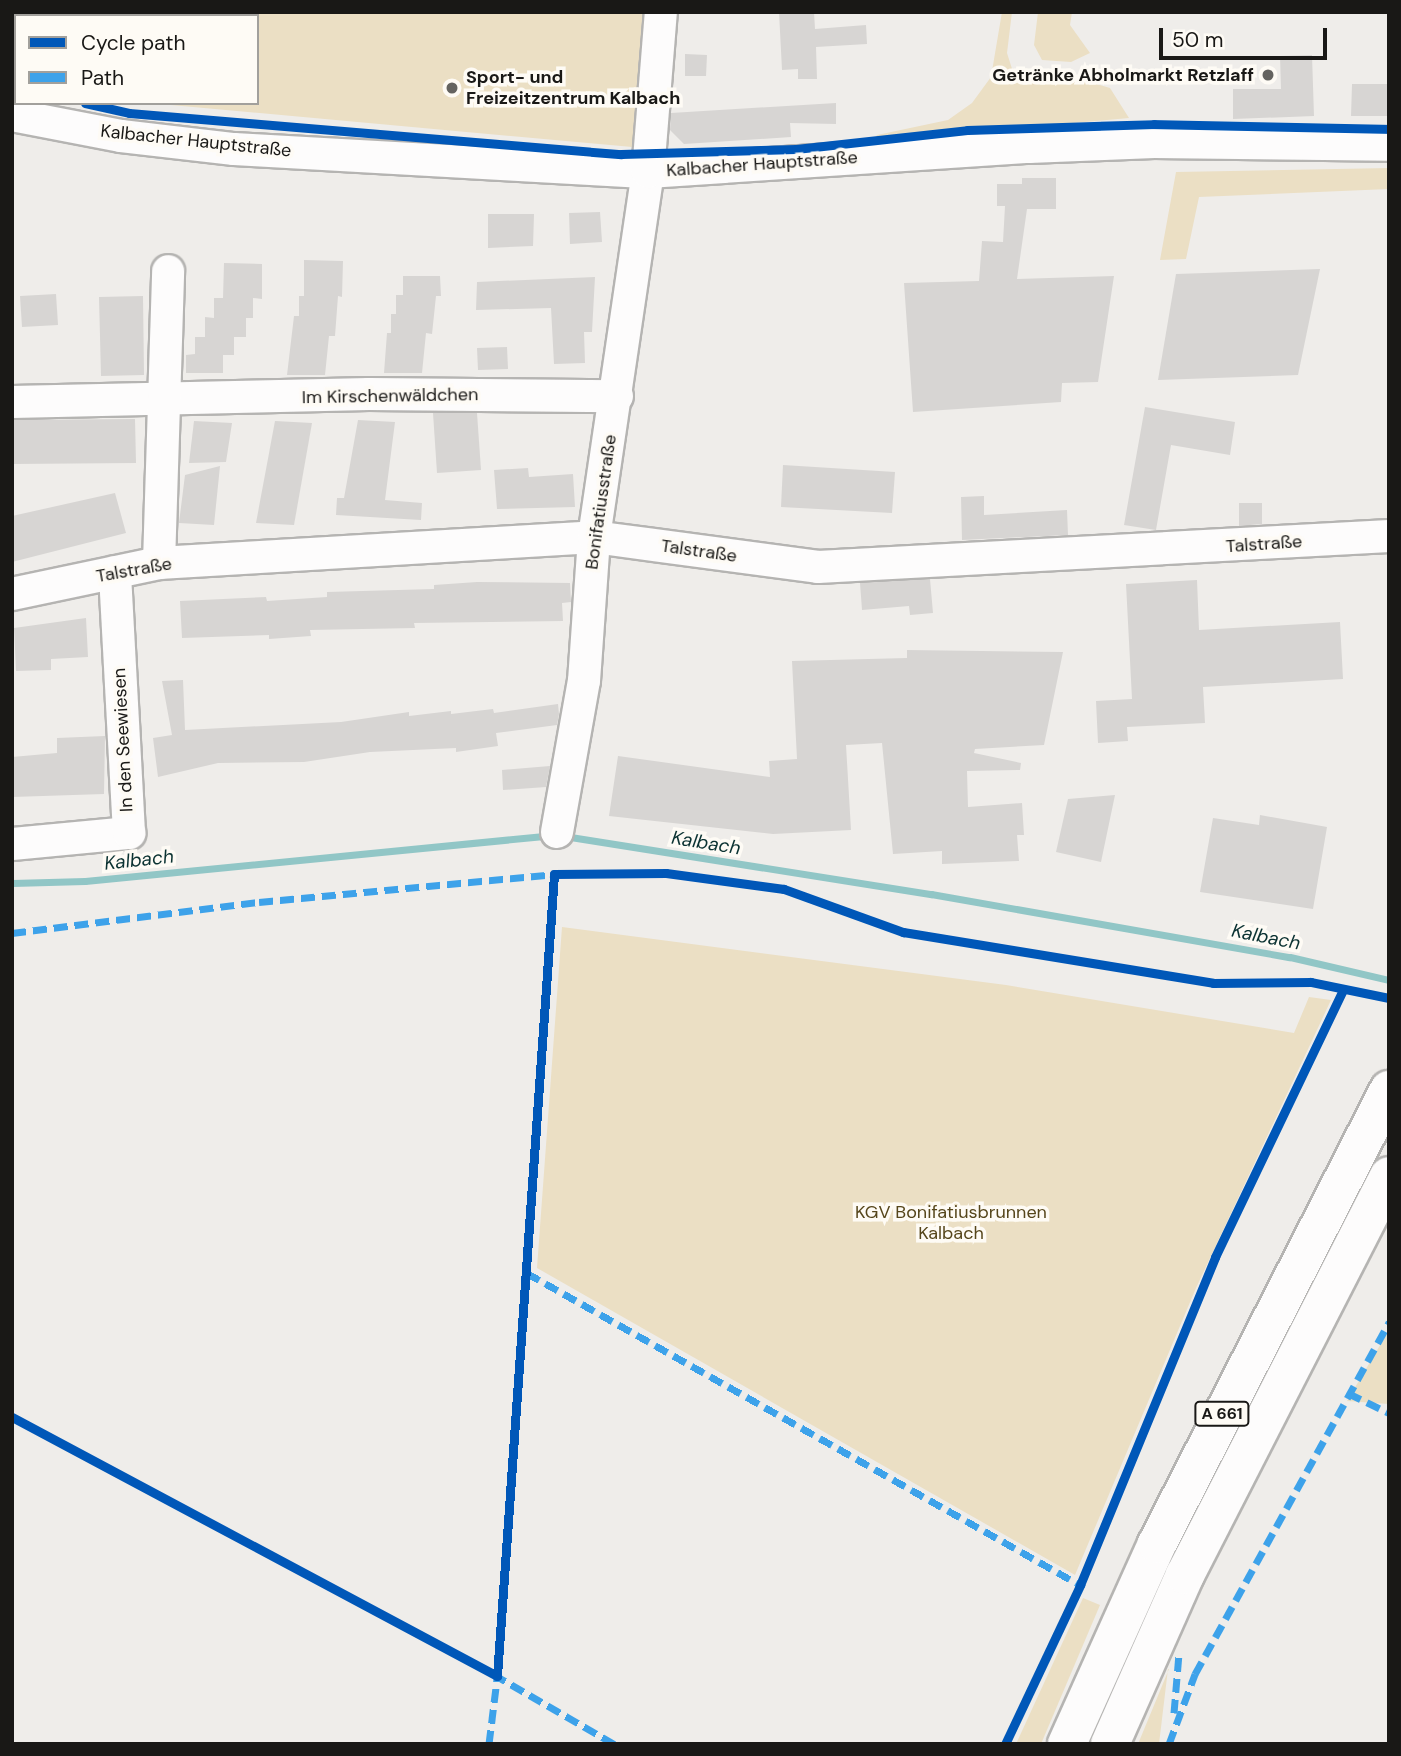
<!DOCTYPE html>
<meta charset="utf-8">
<style>
body{margin:0}
#map{position:relative;width:1401px;height:1756px;overflow:hidden;background:#efedea;font-family:"DM Sans",sans-serif}
div>[style]{position:absolute}
.green>*{inset:0;background:#ebdfc4}
.stream>*{height:7px;margin:-3.5px;padding:0 3.5px;transform-origin:3.5px;border-radius:3.5px;background:#91c6c6}
.building>*{inset:0;background:#d7d5d3}
.roads{filter:drop-shadow(2px 0 #b5b4b2) drop-shadow(-2px 0 #b5b4b2) drop-shadow(0 2px #b5b4b2) drop-shadow(0 -2px #b5b4b2)}
.minor>*{height:32px;margin:-16px;padding:0 16px;transform-origin:16px;border-radius:16px;background:#fdfcfc}
.highway>*{height:38px;margin:-19px;padding:0 19px;transform-origin:19px;border-radius:19px;background:#fdfcfc}
.quiet>*{height:7px;margin-top:-3.5px;transform-origin:0;background:repeating-linear-gradient(90deg,#3da2ea 0 14px,transparent 0 21px)}
.cycleway>*{height:9px;margin:-4.5px;padding:0 4.5px;transform-origin:4.5px;border-radius:4.5px;background:#0057b8}
.dots>*{width:19px;height:19px;translate:-50% -50%;box-sizing:border-box;border:4px solid #fefbf5;border-radius:50%}
span{translate:-50% -50%;white-space:nowrap;text-align:center;line-height:1.15;-webkit-text-stroke:7px #fefbf5;paint-order:stroke}
.shield-label span{padding:2px 5px;background:#fefbf5;border:2px solid;border-radius:5px;-webkit-text-stroke-width:0}
.shield-label{font-size:16px;color:#191816;font-weight:700}
.poi-label{font-size:18px;color:#191816;font-weight:700}
.right{translate:-100% -50%;text-align:right}
.left{translate:0 -50%;text-align:left}
.street-label{font-size:18px;color:#191816}
.park-label{font-size:18px;color:#56461b}
.water-label{font-size:19px;color:#0b3232;font-style:italic}
.frame{position:absolute;inset:0;border:14px solid #191816;pointer-events:none}
.legend{position:absolute;left:14px;top:14px;width:245px;height:91px;box-sizing:border-box;background:#fefbf5;border:2px solid #a2a09c;margin:0;padding:9px 12px;list-style:none;font-size:21px;color:#191816}
.legend li{display:flex;align-items:center;gap:14px;height:35px}
.legend b{width:35px;border:2px solid #a2a09c}
.scale{position:absolute;left:1159px;top:28px;width:168px;height:32px;box-sizing:border-box;border:4px solid #191816;border-top:0;padding-left:9px;font-size:21px;line-height:24px;white-space:nowrap;color:#191816;-webkit-text-stroke:5px #fefbf5;paint-order:stroke}
</style>
<div id="map">
<div class="green">
<i style="clip-path:polygon(12px 12px,651px 12px,643px 148px,149px 103px,257px 103px,257px 16px,16px 16px,16px 73px)"></i>
<i style="clip-path:polygon(1002px 12px,1012px 12px,1007px 53px,1013px 72px,1034px 83px,1083px 80px,1110px 88px,1129px 118px,873px 141px,877px 135px,948px 120px,972px 103px,991px 77px)"></i>
<i style="clip-path:polygon(1038px 12px,1072px 12px,1070px 25px,1090px 53px,1071px 62px,1042px 60px,1034px 45px)"></i>
<i style="clip-path:polygon(1389px 168px,1389px 189px,1199px 197px,1186px 259px,1160px 260px,1176px 172px)"></i>
<i style="clip-path:polygon(562px 927px,1006px 985px,1294px 1033px,1309px 997px,1331px 1000px,1196px 1288px,1075px 1575px,537px 1268px)"></i>
<i style="clip-path:polygon(1389px 1330px,1389px 1404px,1347px 1401px)"></i>
<i style="clip-path:polygon(1083px 1598px,1100px 1605px,1041px 1744px,1016px 1744px)"></i>
<i style="clip-path:polygon(1168px 1669px,1159px 1744px,1138px 1744px,1169px 1669px)"></i>
</div>
<div class="stream">
<i style="left:564px;top:836px;width:372px;rotate:9deg"></i>
<i style="left:931px;top:894px;width:364px;rotate:10deg"></i>
<i style="left:1290px;top:957px;width:102px;rotate:13.1deg"></i>
<i style="left:12px;top:883px;width:73px;rotate:-1.6deg"></i>
<i style="left:85px;top:881px;width:469px;rotate:-5.6deg"></i>
</div>
<div class="building">
<i style="clip-path:polygon(779px 12px,814px 12px,815px 29px,866px 25px,867px 44px,816px 47px,817px 79px,798px 79px,798px 69px,782px 70px)"></i>
<i style="clip-path:polygon(685px 54px,707px 55px,706px 76px,685px 76px)"></i>
<i style="clip-path:polygon(1312px 55px,1314px 116px,1233px 119px,1233px 89px,1281px 89px,1280px 56px)"></i>
<i style="clip-path:polygon(1352px 84px,1389px 84px,1389px 116px,1351px 116px)"></i>
<i style="clip-path:polygon(836px 103px,836px 124px,790px 123px,791px 137px,684px 144px,670px 130px,671px 113px)"></i>
<i style="clip-path:polygon(1022px 178px,1056px 178px,1056px 209px,1027px 209px,1017px 279px,1114px 276px,1098px 382px,1062px 383px,1061px 402px,913px 412px,904px 283px,979px 281px,982px 241px,1003px 242px,1005px 206px,997px 206px,997px 184px,1022px 184px)"></i>
<i style="clip-path:polygon(600px 212px,602px 242px,570px 244px,569px 213px)"></i>
<i style="clip-path:polygon(488px 214px,534px 214px,533px 246px,488px 248px)"></i>
<i style="clip-path:polygon(304px 260px,343px 261px,342px 297px,338px 296px,335px 336px,329px 336px,325px 375px,287px 375px,294px 316px,299px 316px,299px 296px,304px 296px)"></i>
<i style="clip-path:polygon(224px 263px,262px 264px,262px 299px,253px 298px,253px 318px,246px 318px,246px 337px,234px 337px,234px 355px,223px 355px,223px 373px,186px 373px,186px 355px,195px 354px,195px 337px,205px 337px,205px 317px,214px 318px,214px 298px,223px 298px)"></i>
<i style="clip-path:polygon(1320px 269px,1298px 375px,1158px 380px,1176px 274px)"></i>
<i style="clip-path:polygon(403px 276px,440px 276px,441px 296px,436px 296px,432px 334px,426px 333px,422px 373px,384px 373px,387px 333px,391px 333px,391px 314px,396px 314px,396px 295px,403px 295px)"></i>
<i style="clip-path:polygon(595px 277px,592px 332px,584px 332px,585px 363px,554px 364px,551px 308px,476px 310px,477px 282px)"></i>
<i style="clip-path:polygon(56px 294px,58px 325px,22px 327px,20px 296px)"></i>
<i style="clip-path:polygon(143px 296px,144px 375px,101px 376px,99px 297px)"></i>
<i style="clip-path:polygon(507px 347px,508px 369px,478px 370px,477px 348px)"></i>
<i style="clip-path:polygon(1145px 407px,1235px 422px,1230px 455px,1171px 445px,1156px 530px,1124px 525px)"></i>
<i style="clip-path:polygon(433px 413px,477px 413px,481px 470px,437px 473px)"></i>
<i style="clip-path:polygon(135px 419px,136px 463px,12px 464px,12px 420px)"></i>
<i style="clip-path:polygon(358px 420px,395px 422px,385px 500px,422px 503px,421px 520px,336px 515px,337px 498px,344px 498px)"></i>
<i style="clip-path:polygon(194px 421px,232px 423px,226px 462px,189px 463px)"></i>
<i style="clip-path:polygon(275px 421px,312px 423px,294px 525px,256px 523px)"></i>
<i style="clip-path:polygon(783px 465px,895px 472px,892px 513px,781px 507px)"></i>
<i style="clip-path:polygon(220px 466px,214px 525px,179px 523px,185px 475px)"></i>
<i style="clip-path:polygon(528px 468px,529px 477px,573px 474px,575px 507px,497px 509px,494px 470px)"></i>
<i style="clip-path:polygon(115px 493px,126px 533px,12px 562px,12px 516px)"></i>
<i style="clip-path:polygon(984px 496px,984px 515px,1067px 510px,1068px 535px,962px 540px,961px 497px)"></i>
<i style="clip-path:polygon(1239px 503px,1262px 503px,1262px 524px,1239px 526px)"></i>
<i style="clip-path:polygon(930px 579px,933px 613px,910px 615px,909px 606px,862px 610px,860px 583px)"></i>
<i style="clip-path:polygon(1197px 580px,1199px 630px,1340px 622px,1343px 679px,1203px 687px,1205px 723px,1127px 727px,1128px 741px,1098px 743px,1096px 701px,1132px 699px,1126px 584px)"></i>
<i style="clip-path:polygon(477px 582px,570px 583px,571px 602px,562px 603px,563px 621px,414px 623px,415px 628px,310px 630px,311px 636px,269px 639px,269px 635px,182px 638px,180px 601px,266px 597px,267px 601px,327px 597px,327px 592px,434px 589px,434px 585px)"></i>
<i style="clip-path:polygon(86px 618px,88px 657px,51px 659px,51px 670px,16px 671px,14px 628px)"></i>
<i style="clip-path:polygon(907px 650px,1063px 652px,1044px 745px,975px 749px,974px 753px,1021px 763px,1020px 770px,967px 771px,968px 807px,1022px 803px,1024px 835px,1017px 835px,1019px 861px,942px 864px,942px 851px,893px 854px,882px 743px,846px 745px,851px 830px,773px 834px,609px 816px,618px 756px,770px 777px,769px 761px,797px 759px,792px 661px,907px 658px)"></i>
<i style="clip-path:polygon(183px 680px,185px 730px,341px 722px,409px 712px,409px 716px,451px 711px,451px 714px,493px 709px,494px 713px,558px 704px,559px 714px,557px 725px,496px 733px,498px 746px,456px 752px,456px 748px,370px 752px,304px 762px,218px 763px,158px 777px,153px 738px,172px 735px,162px 681px)"></i>
<i style="clip-path:polygon(105px 736px,104px 794px,12px 797px,12px 757px,57px 753px,57px 738px)"></i>
<i style="clip-path:polygon(550px 766px,546px 787px,503px 790px,502px 770px)"></i>
<i style="clip-path:polygon(1115px 795px,1101px 862px,1056px 852px,1068px 799px)"></i>
<i style="clip-path:polygon(1260px 815px,1327px 827px,1313px 909px,1200px 892px,1213px 818px,1259px 825px)"></i>
</div>
<div class="roads">
<div class="minor">
<i style="left:12px;top:115px;width:111px;rotate:10.9deg"></i>
<i style="left:121px;top:136px;width:114px;rotate:6.6deg"></i>
<i style="left:234px;top:149px;width:415px;rotate:3.2deg"></i>
<i style="left:648px;top:172px;width:382px;rotate:-3.8deg"></i>
<i style="left:1029px;top:147px;width:125px;rotate:-2.3deg"></i>
<i style="left:1154px;top:142px;width:235px;rotate:0.7deg"></i>
<i style="left:12px;top:402px;width:357px;rotate:-1.3deg"></i>
<i style="left:369px;top:394px;width:248px;rotate:0.5deg"></i>
<i style="left:159px;top:563px;width:292px;rotate:-88.2deg"></i>
<i style="left:12px;top:594px;width:150px;rotate:-11.9deg"></i>
<i style="left:159px;top:563px;width:436px;rotate:-3.4deg"></i>
<i style="left:594px;top:537px;width:226px;rotate:7.6deg"></i>
<i style="left:818px;top:567px;width:572px;rotate:-3.11deg"></i>
<i style="left:557px;top:832px;width:153px;rotate:-79.9deg"></i>
<i style="left:584px;top:681px;width:144px;rotate:-86deg"></i>
<i style="left:594px;top:537px;width:369px;rotate:-81.6deg"></i>
<i style="left:648px;top:172px;width:161px;rotate:-85.4deg"></i>
<i style="left:12px;top:844px;width:118px;rotate:-5.4deg"></i>
<i style="left:129px;top:833px;width:261px;rotate:-93.1deg"></i>
</div>
<div class="highway">
<i style="left:1067px;top:1744px;width:219px;rotate:-65.8deg"></i>
<i style="left:1157px;top:1544px;width:510px;rotate:-62.93deg"></i>
<i style="left:1110px;top:1744px;width:185px;rotate:-66.1deg"></i>
<i style="left:1185px;top:1575px;width:448px;rotate:-62.9deg"></i>
</div>
</div>
<div class="quiet">
<i style="left:12px;top:84px;width:5px;rotate:37deg"></i>
<i style="left:12px;top:933px;width:249px;rotate:-7.2deg"></i>
<i style="left:259px;top:902px;width:296px;rotate:-5.4deg"></i>
<i style="left:554px;top:874px;width:4px;rotate:104deg"></i>
<i style="left:527px;top:1273px;width:635px;rotate:29.43deg"></i>
<i style="left:1348px;top:1393px;width:46px;rotate:26deg"></i>
<i style="left:493px;top:1674px;width:140px;rotate:30deg"></i>
<i style="left:1174px;top:1713px;width:60px;rotate:-85.2deg"></i>
<i style="left:489px;top:1744px;width:74px;rotate:-83deg"></i>
<i style="left:1169px;top:1744px;width:75px;rotate:-69.6deg"></i>
<i style="left:1195px;top:1674px;width:402px;rotate:-61.1deg"></i>
</div>
<div class="cycleway">
<i style="left:85px;top:103px;width:45px;rotate:12.8deg"></i>
<i style="left:129px;top:113px;width:494px;rotate:4.8deg"></i>
<i style="left:621px;top:154px;width:175px;rotate:-1.6deg"></i>
<i style="left:796px;top:149px;width:172px;rotate:-6.3deg"></i>
<i style="left:967px;top:130px;width:187px;rotate:-1.8deg"></i>
<i style="left:1154px;top:124px;width:235px;rotate:1.2deg"></i>
<i style="left:12px;top:1417px;width:550px;rotate:28.1deg"></i>
<i style="left:497px;top:1676px;width:804px;rotate:-85.93deg"></i>
<i style="left:554px;top:874px;width:112px;rotate:-0.5deg"></i>
<i style="left:666px;top:873px;width:119px;rotate:7.7deg"></i>
<i style="left:784px;top:889px;width:127px;rotate:19.9deg"></i>
<i style="left:903px;top:932px;width:314px;rotate:9.3deg"></i>
<i style="left:1213px;top:983px;width:98px;rotate:-0.6deg"></i>
<i style="left:1311px;top:982px;width:80px;rotate:11.6deg"></i>
<i style="left:1005px;top:1744px;width:176px;rotate:-64.7deg"></i>
<i style="left:1080px;top:1585px;width:355px;rotate:-67.6deg"></i>
<i style="left:1215px;top:1257px;width:296px;rotate:-64.4deg"></i>
</div>
<div class="dots">
<i style="left:1268px;top:75px;background:#646360"></i>
<i style="left:452px;top:88px;background:#646360"></i>
</div>
<div class="shield-label">
<span style="left:1222px;top:1414px">A 661</span>
</div>
<div class="poi-label">
<span class="right" style="left:1254px;top:75px">Getränke Abholmarkt Retzlaff</span>
<span class="left" style="left:466px;top:88px">Sport- und<br>Freizeitzentrum Kalbach</span>
</div>
<div class="street-label">
<span style="left:196px;top:141px;rotate:6deg">Kalbacher Hauptstraße</span>
<span style="left:762px;top:164px;rotate:-4deg">Kalbacher Hauptstraße</span>
<span style="left:390px;top:396px;rotate:-1deg">Im Kirschenwäldchen</span>
<span style="left:601px;top:502px;rotate:-82deg">Bonifatiusstraße</span>
<span style="left:1264px;top:544px;rotate:-4deg">Talstraße</span>
<span style="left:699px;top:551px;rotate:8deg">Talstraße</span>
<span style="left:134px;top:570px;rotate:-10deg">Talstraße</span>
<span style="left:123px;top:740px;rotate:-93deg">In den Seewiesen</span>
</div>
<div class="park-label">
<span style="left:951px;top:1223px">KGV Bonifatiusbrunnen<br>Kalbach</span>
</div>
<div class="water-label">
<span style="left:706px;top:843px;rotate:9deg">Kalbach</span>
<span style="left:139px;top:860px;rotate:-6deg">Kalbach</span>
<span style="left:1266px;top:937px;rotate:11deg">Kalbach</span>
</div>
<div class="frame"></div>
<ul class="legend">
<li><b style="height:9px;background:#0057b8"></b>Cycle path</li>
<li><b style="height:9px;background:#3da2ea"></b>Path</li>
</ul>
<div class="scale">50 m</div>
</div>
